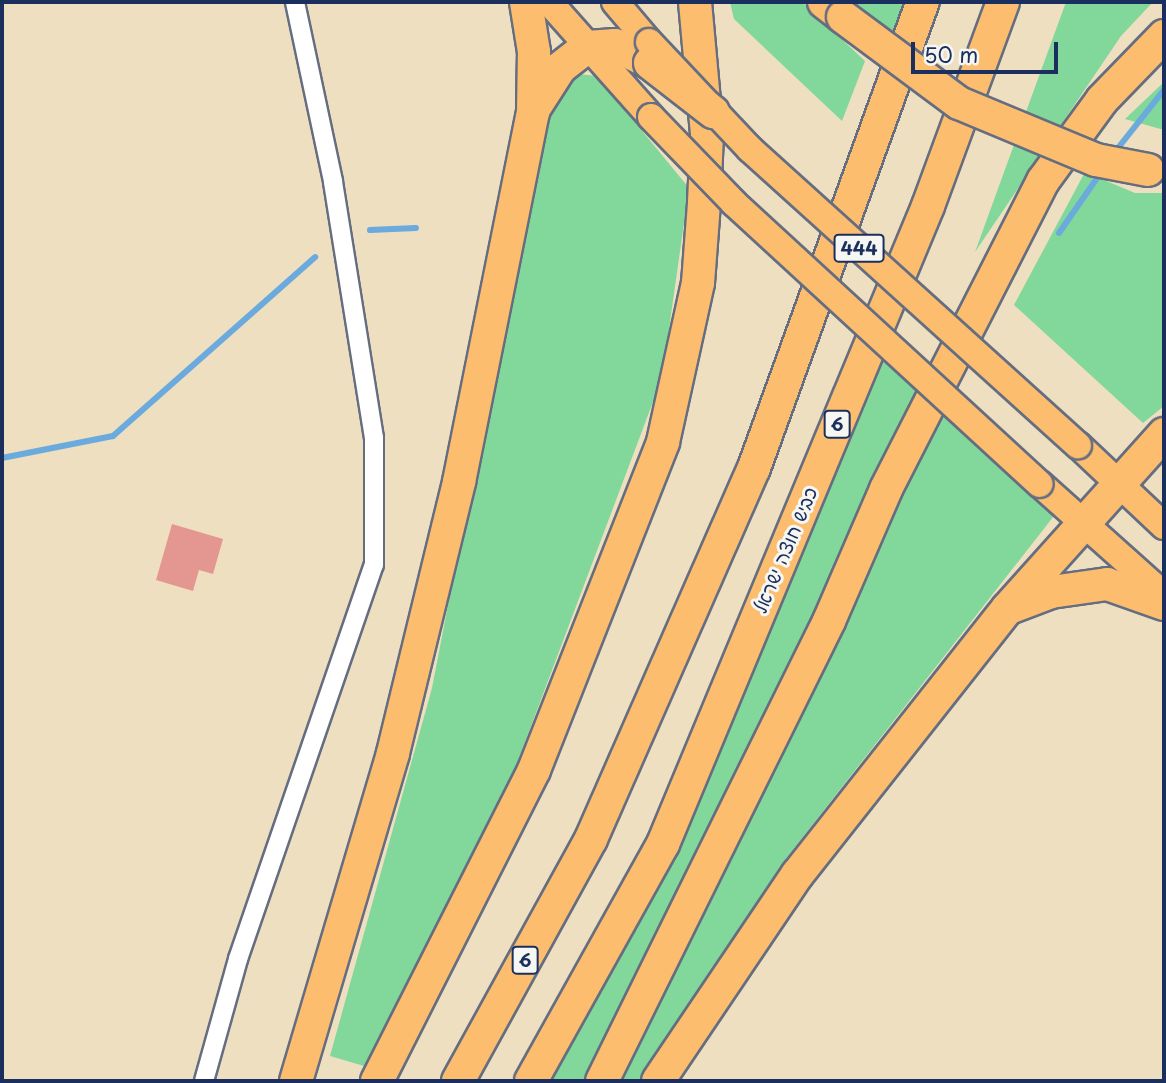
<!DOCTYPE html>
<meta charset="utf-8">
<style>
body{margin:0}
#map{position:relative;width:1166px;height:1083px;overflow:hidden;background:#eedfc0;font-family:"Playpen Sans","Playpen Sans Hebrew",sans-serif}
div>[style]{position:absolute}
.green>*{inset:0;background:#82d79b}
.stream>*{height:6px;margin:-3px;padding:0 3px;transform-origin:3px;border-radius:3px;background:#6aaadd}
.building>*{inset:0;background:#e49791}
.roads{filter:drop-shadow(2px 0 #656d80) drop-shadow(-2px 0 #656d80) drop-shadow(0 2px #656d80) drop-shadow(0 -2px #656d80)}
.street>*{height:18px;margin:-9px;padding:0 9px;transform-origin:9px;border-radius:9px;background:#fff}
.primary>*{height:26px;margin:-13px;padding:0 13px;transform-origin:13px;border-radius:13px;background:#fcbd6f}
.highway>*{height:32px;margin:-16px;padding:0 16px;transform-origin:16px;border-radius:16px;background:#fcbd6f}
.bridges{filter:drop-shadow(2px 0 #656d80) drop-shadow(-2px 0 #656d80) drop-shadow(0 2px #656d80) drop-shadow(0 -2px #656d80)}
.primary-bridge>*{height:26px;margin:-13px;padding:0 13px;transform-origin:13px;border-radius:13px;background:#fcbd6f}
.highway-bridge>*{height:32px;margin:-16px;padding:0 16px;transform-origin:16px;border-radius:16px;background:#fcbd6f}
span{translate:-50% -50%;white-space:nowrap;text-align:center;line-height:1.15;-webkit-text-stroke:6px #f6f6f2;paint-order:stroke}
.shield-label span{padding:2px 5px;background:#f6f6f2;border:2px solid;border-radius:5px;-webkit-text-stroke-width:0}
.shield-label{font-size:18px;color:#1b2f5e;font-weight:700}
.street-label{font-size:19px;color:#1b2f5e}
.frame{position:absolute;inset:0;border:4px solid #1b2f5e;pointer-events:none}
.scale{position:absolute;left:911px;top:42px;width:147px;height:32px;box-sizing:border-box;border:4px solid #1b2f5e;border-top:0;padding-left:9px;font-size:21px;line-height:24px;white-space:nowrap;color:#1b2f5e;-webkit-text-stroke:5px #f6f6f2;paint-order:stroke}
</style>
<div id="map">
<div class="green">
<i style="clip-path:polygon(730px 2px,802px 2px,865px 61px,842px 121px,734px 19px)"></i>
<i style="clip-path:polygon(852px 2px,908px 2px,897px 34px)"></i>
<i style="clip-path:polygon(1066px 2px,1153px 2px,1121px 36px,975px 252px)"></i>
<i style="clip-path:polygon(578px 74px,597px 76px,689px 188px,662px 378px,505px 795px,364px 1066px,330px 1056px,432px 688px,543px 114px,562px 81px)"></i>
<i style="clip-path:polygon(1164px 82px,1164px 130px,1125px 119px)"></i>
<i style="clip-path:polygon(1085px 172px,1135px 193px,1164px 193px,1164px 406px,1143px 423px,1014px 305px)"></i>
<i style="clip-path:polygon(883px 354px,1057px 512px,784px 861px,640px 1081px,546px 1081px)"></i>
</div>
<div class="stream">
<i style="left:1114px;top:153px;width:80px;rotate:-51.6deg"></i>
<i style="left:370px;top:230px;width:46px;rotate:-2.5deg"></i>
<i style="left:1059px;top:233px;width:75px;rotate:-55.3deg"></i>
<i style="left:2px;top:458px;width:113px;rotate:-11.2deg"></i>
<i style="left:113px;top:436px;width:270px;rotate:-41.5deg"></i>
</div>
<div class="building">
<i style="clip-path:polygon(172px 524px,223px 539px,213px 574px,199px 570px,193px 591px,156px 580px)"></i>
</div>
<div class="roads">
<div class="street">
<i style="left:204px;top:1081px;width:127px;rotate:-74.4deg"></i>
<i style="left:238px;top:959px;width:417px;rotate:-71deg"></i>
<i style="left:374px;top:565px;width:127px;rotate:-90deg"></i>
<i style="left:374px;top:438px;width:260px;rotate:-99.1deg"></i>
<i style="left:333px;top:181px;width:183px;rotate:-102deg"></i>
</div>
<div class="primary">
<i style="left:549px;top:2px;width:154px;rotate:48.4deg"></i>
<i style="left:615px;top:2px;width:52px;rotate:49.6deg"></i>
<i style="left:1078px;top:445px;width:118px;rotate:43.3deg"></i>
<i style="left:1040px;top:484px;width:166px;rotate:41.8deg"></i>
</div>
<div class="highway">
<i style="left:824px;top:2px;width:24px;rotate:38deg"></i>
<i style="left:535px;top:107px;width:46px;rotate:-57.3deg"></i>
<i style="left:560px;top:68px;width:34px;rotate:-38deg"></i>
<i style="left:587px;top:47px;width:28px;rotate:-4deg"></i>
<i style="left:615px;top:45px;width:39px;rotate:27deg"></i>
<i style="left:1009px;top:608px;width:45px;rotate:-20.9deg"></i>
<i style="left:1051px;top:592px;width:57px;rotate:-8.1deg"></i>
<i style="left:1107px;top:584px;width:60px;rotate:19.3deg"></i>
<i style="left:296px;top:1081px;width:342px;rotate:-73.5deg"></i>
<i style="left:393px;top:753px;width:279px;rotate:-76.3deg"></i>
<i style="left:459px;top:482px;width:376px;rotate:-78.7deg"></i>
<i style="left:533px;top:113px;width:61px;rotate:-89.1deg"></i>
<i style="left:534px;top:52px;width:51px;rotate:-99.1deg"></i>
<i style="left:377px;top:1081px;width:348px;rotate:-63.2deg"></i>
<i style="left:534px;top:770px;width:352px;rotate:-68.5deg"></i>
<i style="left:663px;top:442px;width:163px;rotate:-77.6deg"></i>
<i style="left:698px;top:283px;width:80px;rotate:-85.7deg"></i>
<i style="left:704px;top:203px;width:69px;rotate:-87.5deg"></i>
<i style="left:707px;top:134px;width:133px;rotate:-95.2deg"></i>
<i style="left:458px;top:1081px;width:276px;rotate:-61.2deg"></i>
<i style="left:591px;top:839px;width:405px;rotate:-66.3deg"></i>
<i style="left:754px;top:468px;width:496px;rotate:-70.1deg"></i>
<i style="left:531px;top:1081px;width:271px;rotate:-60.9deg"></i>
<i style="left:663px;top:844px;width:691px;rotate:-67.44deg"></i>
<i style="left:928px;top:206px;width:217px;rotate:-69.8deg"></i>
<i style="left:602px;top:1081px;width:513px;rotate:-63.73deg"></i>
<i style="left:829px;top:621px;width:144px;rotate:-66.6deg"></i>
<i style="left:886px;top:489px;width:346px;rotate:-63deg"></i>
<i style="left:1043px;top:181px;width:100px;rotate:-53.9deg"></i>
<i style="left:1102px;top:100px;width:89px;rotate:-45.9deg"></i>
<i style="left:658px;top:1081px;width:249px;rotate:-56deg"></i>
<i style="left:797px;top:875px;width:340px;rotate:-51.7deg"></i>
<i style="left:1008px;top:608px;width:234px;rotate:-48.1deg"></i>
</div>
</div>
<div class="bridges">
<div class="primary-bridge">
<i style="left:649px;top:42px;width:147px;rotate:46.7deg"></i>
<i style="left:750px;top:149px;width:442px;rotate:42.1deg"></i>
<i style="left:651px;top:117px;width:120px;rotate:46deg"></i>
<i style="left:734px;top:203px;width:415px;rotate:42.6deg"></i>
</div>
<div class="highway-bridge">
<i style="left:843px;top:17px;width:144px;rotate:36.6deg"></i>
<i style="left:959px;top:103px;width:148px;rotate:22.6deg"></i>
<i style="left:1096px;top:160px;width:53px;rotate:10.9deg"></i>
<i style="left:650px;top:63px;width:80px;rotate:37.9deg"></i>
</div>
</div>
<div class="shield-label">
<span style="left:859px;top:248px">444</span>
<span style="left:837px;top:424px">6</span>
<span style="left:525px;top:960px">6</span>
</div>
<div class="street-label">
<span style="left:785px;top:550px;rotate:-67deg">כביש חוצה ישראל</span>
</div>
<div class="frame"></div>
<div class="scale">50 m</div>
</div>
